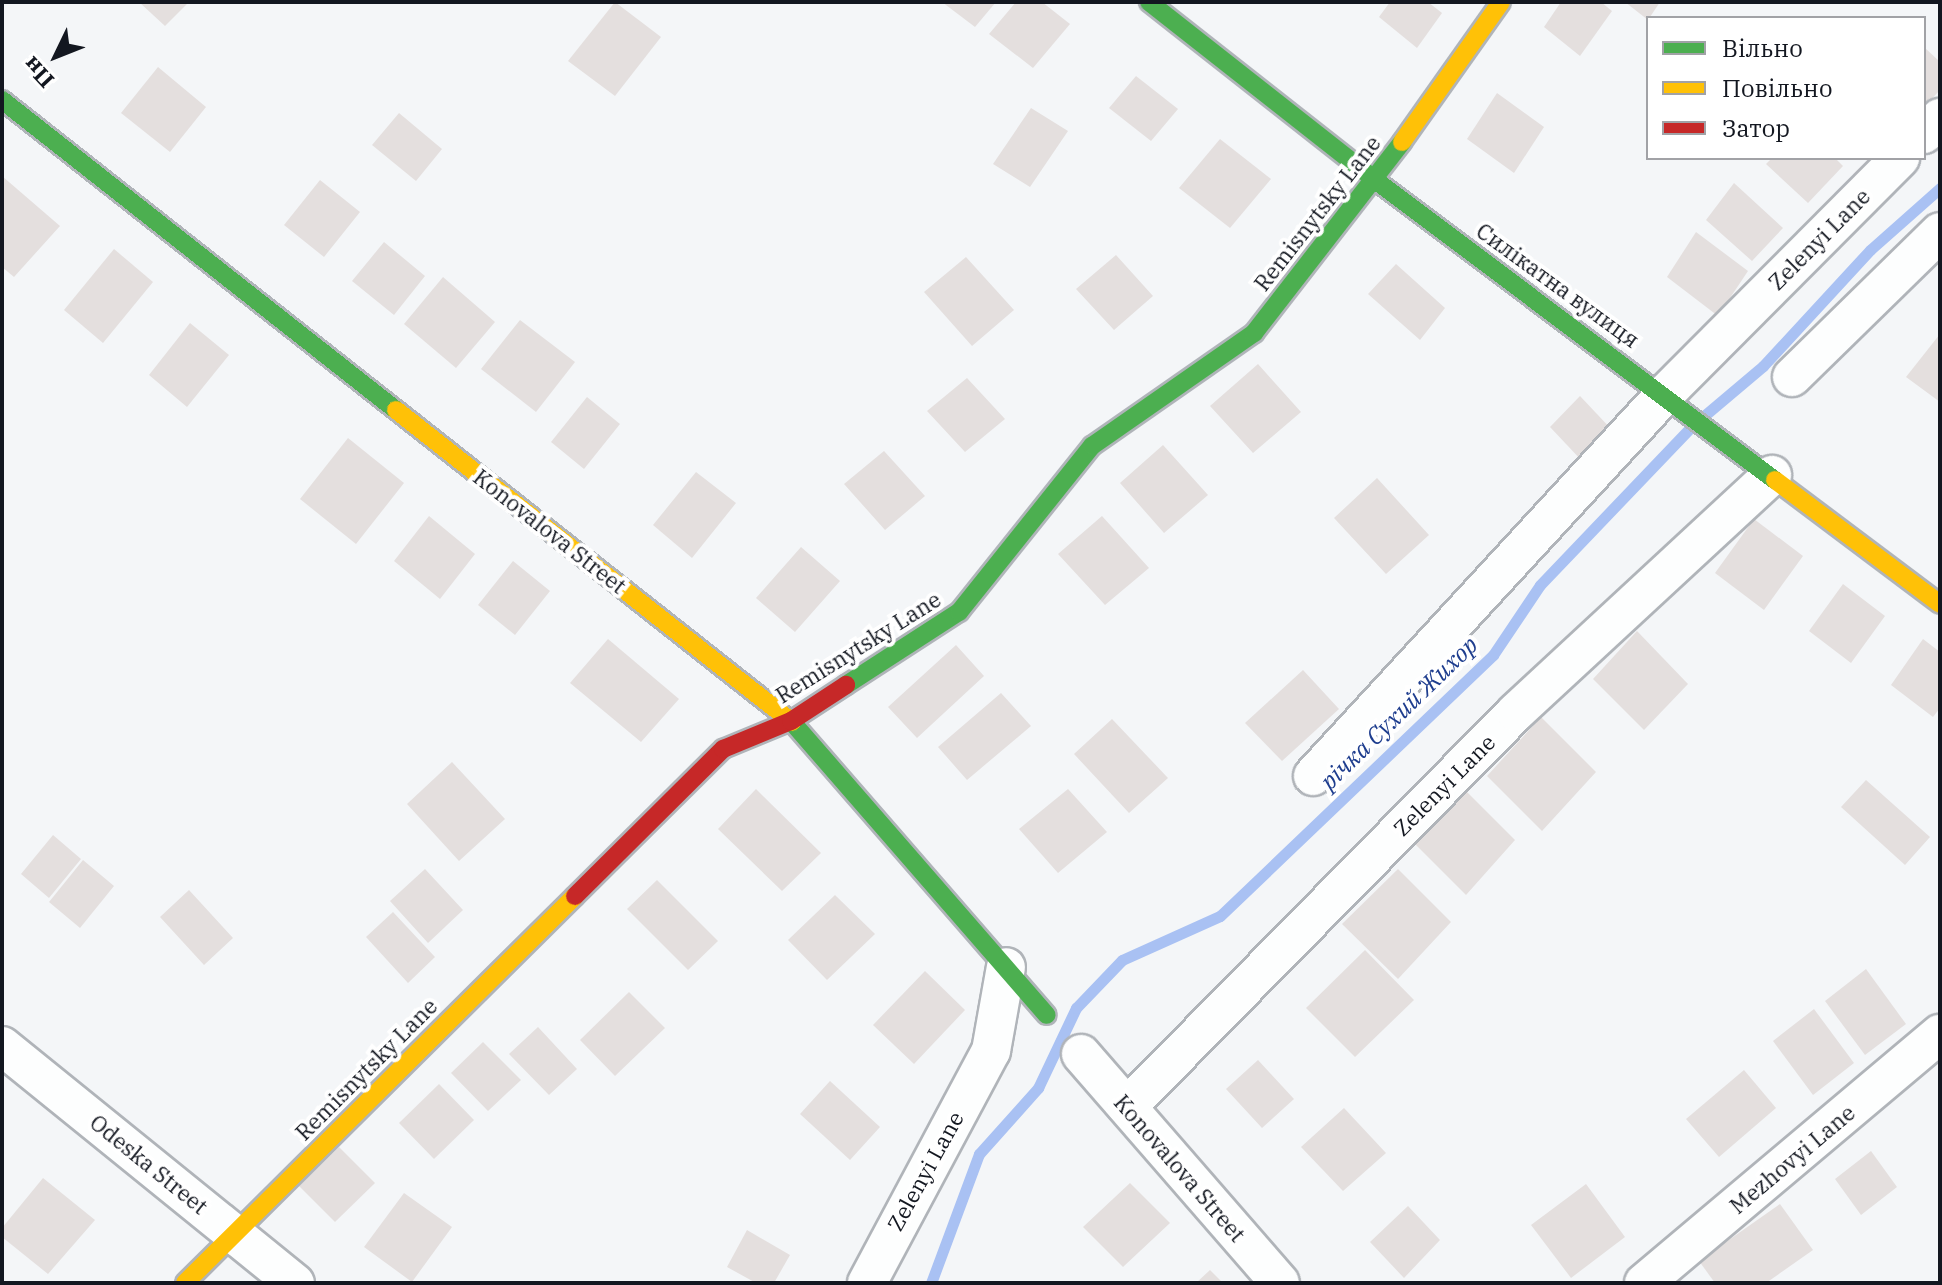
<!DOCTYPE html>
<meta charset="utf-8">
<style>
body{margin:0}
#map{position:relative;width:1942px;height:1285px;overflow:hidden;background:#f4f6f8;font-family:"IBM Plex Serif",serif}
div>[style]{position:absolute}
.stream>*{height:11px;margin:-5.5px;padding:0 5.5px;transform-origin:5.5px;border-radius:5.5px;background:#a9c1f3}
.building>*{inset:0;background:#e4dfde}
.roads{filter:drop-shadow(2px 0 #b0b4b9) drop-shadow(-2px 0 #b0b4b9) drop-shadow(0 2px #b0b4b9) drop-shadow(0 -2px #b0b4b9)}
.street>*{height:38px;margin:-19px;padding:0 19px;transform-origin:19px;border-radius:19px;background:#fdfefe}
.fast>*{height:18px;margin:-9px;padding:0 9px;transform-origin:9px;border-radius:9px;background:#4caf50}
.slow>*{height:18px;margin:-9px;padding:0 9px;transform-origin:9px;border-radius:9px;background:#ffc107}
.jam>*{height:18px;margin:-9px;padding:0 9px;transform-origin:9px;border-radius:9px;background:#c62828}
span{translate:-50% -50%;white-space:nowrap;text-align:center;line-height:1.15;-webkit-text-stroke:8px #fff;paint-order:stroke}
.street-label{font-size:22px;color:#131720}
.water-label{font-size:24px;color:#1e3d8e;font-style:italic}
.frame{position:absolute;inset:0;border:4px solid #131720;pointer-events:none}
.legend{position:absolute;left:1646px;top:16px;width:280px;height:144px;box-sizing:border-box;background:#fff;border:2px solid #a1a2a6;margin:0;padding:10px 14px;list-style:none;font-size:24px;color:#131720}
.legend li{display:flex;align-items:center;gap:16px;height:40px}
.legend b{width:40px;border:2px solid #a1a2a6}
.north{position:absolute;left:16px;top:16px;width:80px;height:80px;-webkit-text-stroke:6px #fff;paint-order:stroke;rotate:227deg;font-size:22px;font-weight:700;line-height:32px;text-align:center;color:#131720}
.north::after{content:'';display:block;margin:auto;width:28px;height:36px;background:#131720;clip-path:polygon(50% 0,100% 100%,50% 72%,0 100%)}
</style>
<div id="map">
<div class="stream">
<i style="left:1705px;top:415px;width:76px;rotate:-40.2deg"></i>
<i style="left:1763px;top:366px;width:158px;rotate:-47.3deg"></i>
<i style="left:1870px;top:250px;width:94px;rotate:-41.5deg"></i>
<i style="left:931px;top:1283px;width:138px;rotate:-69.6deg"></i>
<i style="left:979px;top:1154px;width:89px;rotate:-48.2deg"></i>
<i style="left:1038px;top:1088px;width:89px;rotate:-64.6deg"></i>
<i style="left:1076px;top:1008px;width:66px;rotate:-46.2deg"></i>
<i style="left:1122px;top:960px;width:107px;rotate:-24.2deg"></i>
<i style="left:1220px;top:916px;width:378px;rotate:-43.7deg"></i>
<i style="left:1493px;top:655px;width:84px;rotate:-56.1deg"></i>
<i style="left:1540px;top:585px;width:216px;rotate:-46.3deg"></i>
</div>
<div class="building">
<i style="clip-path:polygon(139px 2px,189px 2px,165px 26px)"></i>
<i style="clip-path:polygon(615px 2px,661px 37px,615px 96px,568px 61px)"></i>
<i style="clip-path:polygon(942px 2px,996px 2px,975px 27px)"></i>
<i style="clip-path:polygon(1016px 2px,1042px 2px,1070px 24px,1033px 68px,989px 34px)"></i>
<i style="clip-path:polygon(1390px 2px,1428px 2px,1442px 13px,1417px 48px,1379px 17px)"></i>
<i style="clip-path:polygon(1561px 2px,1601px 2px,1612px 11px,1580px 56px,1544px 27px)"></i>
<i style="clip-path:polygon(1625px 2px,1660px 2px,1648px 20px)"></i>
<i style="clip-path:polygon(1924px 47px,1940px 62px,1940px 90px,1924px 107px)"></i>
<i style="clip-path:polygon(158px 67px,206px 107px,170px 152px,121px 113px)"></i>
<i style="clip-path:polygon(1136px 76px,1178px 109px,1151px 141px,1109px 108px)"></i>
<i style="clip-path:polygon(1497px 93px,1544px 127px,1514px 173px,1467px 139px)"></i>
<i style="clip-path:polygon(1031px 108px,1068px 131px,1030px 187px,993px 164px)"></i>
<i style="clip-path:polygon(399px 113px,442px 149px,416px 181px,372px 145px)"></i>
<i style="clip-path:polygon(1220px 139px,1271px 179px,1230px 228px,1179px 188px)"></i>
<i style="clip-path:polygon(1772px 158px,1835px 158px,1843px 166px,1808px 203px,1766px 164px)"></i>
<i style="clip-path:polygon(2px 176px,60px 226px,14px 277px,2px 267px)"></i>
<i style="clip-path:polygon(320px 180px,360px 212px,324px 257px,284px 225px)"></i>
<i style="clip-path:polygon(1734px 183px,1783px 228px,1752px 261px,1706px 220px)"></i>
<i style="clip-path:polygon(1696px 232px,1748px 271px,1718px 316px,1667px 277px)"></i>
<i style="clip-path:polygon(384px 242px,425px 276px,394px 315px,352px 281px)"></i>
<i style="clip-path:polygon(114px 249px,153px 282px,103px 343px,64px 310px)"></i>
<i style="clip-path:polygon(1116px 255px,1153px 296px,1114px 330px,1076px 289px)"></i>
<i style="clip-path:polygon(966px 257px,1014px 310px,972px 346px,924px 292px)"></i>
<i style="clip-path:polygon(1396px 264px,1445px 308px,1420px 340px,1368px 294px)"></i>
<i style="clip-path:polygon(443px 277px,495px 322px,456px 368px,404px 324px)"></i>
<i style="clip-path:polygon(520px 320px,575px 362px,536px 412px,481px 369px)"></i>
<i style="clip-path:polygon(190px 323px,229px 355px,187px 407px,149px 375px)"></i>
<i style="clip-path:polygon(1940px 334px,1940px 402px,1906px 377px)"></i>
<i style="clip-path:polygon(1258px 364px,1301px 412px,1253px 453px,1210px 406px)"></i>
<i style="clip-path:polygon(967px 378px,1005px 419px,965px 452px,927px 411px)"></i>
<i style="clip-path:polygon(1580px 396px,1613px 431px,1583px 462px,1550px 427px)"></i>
<i style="clip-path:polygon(587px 397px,620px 424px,584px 469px,551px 442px)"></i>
<i style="clip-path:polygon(348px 438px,404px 483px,356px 544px,300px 499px)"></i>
<i style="clip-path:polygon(1163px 445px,1208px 495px,1164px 533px,1120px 483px)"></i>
<i style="clip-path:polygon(884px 451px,925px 496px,885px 530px,844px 484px)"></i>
<i style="clip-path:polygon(696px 472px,736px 503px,692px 558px,653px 525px)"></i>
<i style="clip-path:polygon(1377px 478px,1429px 535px,1386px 574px,1334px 518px)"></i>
<i style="clip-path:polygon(429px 516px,475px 554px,440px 599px,394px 561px)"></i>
<i style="clip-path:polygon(1102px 516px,1149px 568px,1105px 605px,1058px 554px)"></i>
<i style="clip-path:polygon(1754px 519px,1803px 556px,1764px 610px,1715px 573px)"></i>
<i style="clip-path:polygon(801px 547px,840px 581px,795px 632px,756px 598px)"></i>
<i style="clip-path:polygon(513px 561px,550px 591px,515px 635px,478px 605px)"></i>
<i style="clip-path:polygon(1843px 584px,1885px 616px,1851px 663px,1809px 631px)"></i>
<i style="clip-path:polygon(1637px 631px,1688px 684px,1644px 730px,1593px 679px)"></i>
<i style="clip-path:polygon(608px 639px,679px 699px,641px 742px,570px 683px)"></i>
<i style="clip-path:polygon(1923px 639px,1940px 652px,1940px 708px,1933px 717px,1891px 685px)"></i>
<i style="clip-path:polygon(956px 645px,984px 676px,917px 738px,888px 707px)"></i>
<i style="clip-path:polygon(1303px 670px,1339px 709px,1282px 761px,1245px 723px)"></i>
<i style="clip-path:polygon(1001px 693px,1031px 726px,967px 780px,938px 747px)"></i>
<i style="clip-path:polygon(1541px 717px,1596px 772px,1542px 831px,1487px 776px)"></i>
<i style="clip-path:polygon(1112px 719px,1168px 778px,1129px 813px,1074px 754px)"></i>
<i style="clip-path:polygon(452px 762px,505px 819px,459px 861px,407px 804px)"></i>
<i style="clip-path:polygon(1866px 780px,1930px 837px,1905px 865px,1841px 807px)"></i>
<i style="clip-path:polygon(756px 789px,821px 853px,782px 891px,718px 829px)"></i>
<i style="clip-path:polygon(1068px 789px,1107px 832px,1058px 873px,1019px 829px)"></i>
<i style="clip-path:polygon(1464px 789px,1515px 840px,1466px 895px,1415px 844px)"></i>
<i style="clip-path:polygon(53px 835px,81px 859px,49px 898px,21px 874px)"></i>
<i style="clip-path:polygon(83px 860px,114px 886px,80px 928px,49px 902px)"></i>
<i style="clip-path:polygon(425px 869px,463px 910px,428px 943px,390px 901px)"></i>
<i style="clip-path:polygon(1398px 869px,1451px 922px,1398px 979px,1342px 924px)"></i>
<i style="clip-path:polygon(657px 880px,718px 941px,688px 970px,627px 909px)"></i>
<i style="clip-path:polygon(189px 890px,233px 938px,204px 965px,160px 917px)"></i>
<i style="clip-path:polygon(835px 895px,875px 934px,827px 980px,788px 940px)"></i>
<i style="clip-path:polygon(393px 912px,435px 957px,408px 983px,366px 937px)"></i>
<i style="clip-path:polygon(1365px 950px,1414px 1000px,1355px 1057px,1306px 1008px)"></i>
<i style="clip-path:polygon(1866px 969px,1906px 1024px,1865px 1055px,1825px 1001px)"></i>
<i style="clip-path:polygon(925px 971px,965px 1010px,914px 1064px,873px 1025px)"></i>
<i style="clip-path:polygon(629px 992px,665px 1028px,615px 1076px,580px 1040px)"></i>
<i style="clip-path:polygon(1814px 1009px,1854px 1063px,1813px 1095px,1773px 1041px)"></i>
<i style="clip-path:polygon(538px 1027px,577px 1069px,549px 1095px,509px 1054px)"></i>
<i style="clip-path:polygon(483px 1042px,521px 1080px,488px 1111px,451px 1073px)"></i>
<i style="clip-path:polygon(1258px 1060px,1294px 1099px,1262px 1128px,1226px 1089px)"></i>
<i style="clip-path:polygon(1744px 1070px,1776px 1108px,1719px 1157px,1686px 1119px)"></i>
<i style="clip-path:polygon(830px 1081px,880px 1127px,850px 1160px,800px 1114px)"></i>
<i style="clip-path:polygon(439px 1084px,474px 1120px,434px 1159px,399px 1123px)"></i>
<i style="clip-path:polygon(1344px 1108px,1386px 1153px,1343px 1191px,1301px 1147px)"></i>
<i style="clip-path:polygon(339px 1147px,375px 1183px,335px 1222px,299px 1186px)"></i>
<i style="clip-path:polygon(1871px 1151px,1897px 1187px,1861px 1215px,1835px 1179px)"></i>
<i style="clip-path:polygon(43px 1178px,95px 1220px,48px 1274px,2px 1237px,2px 1228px)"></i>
<i style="clip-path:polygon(1130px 1183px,1170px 1223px,1123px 1267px,1083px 1227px)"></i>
<i style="clip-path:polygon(1586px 1184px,1625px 1237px,1571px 1278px,1531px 1225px)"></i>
<i style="clip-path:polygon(404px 1193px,452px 1227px,412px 1282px,364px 1247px)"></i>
<i style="clip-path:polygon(1780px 1204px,1813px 1250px,1766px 1283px,1715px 1283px,1699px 1261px)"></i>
<i style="clip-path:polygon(1408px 1206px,1440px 1240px,1404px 1278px,1370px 1242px)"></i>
<i style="clip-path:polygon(747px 1230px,790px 1255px,774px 1283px,756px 1283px,727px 1267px)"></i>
<i style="clip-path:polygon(1210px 1270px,1223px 1283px,1196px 1283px)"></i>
</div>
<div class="roads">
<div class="street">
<i style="left:1924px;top:134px;width:23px;rotate:-45deg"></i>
<i style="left:1792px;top:377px;width:207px;rotate:-44.4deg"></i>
<i style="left:1313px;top:776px;width:519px;rotate:-47.34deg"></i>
<i style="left:1665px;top:394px;width:333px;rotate:-45.1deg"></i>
<i style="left:2px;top:1046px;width:377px;rotate:39deg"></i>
<i style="left:1081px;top:1054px;width:303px;rotate:49deg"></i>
<i style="left:1127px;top:1107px;width:554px;rotate:-45.44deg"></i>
<i style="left:1516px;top:712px;width:349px;rotate:-42.8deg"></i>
<i style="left:867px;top:1283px;width:263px;rotate:-61.9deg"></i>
<i style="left:991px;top:1051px;width:85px;rotate:-79.9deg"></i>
<i style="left:1644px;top:1283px;width:387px;rotate:-40.1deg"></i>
</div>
<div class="fast">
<i style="left:1149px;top:2px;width:288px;rotate:38.2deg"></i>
<i style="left:1375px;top:180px;width:500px;rotate:36.9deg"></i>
<i style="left:2px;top:100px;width:501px;rotate:38.2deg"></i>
<i style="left:846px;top:685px;width:135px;rotate:-32.9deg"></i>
<i style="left:959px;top:612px;width:213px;rotate:-51.3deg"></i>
<i style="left:1092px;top:446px;width:198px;rotate:-34.9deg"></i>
<i style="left:1254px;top:333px;width:242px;rotate:-52.2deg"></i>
<i style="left:792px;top:722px;width:388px;rotate:49deg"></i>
</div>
<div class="slow">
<i style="left:1402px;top:142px;width:171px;rotate:-54.7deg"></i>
<i style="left:396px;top:410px;width:504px;rotate:38.23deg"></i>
<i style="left:1775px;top:480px;width:206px;rotate:36.9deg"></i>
<i style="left:185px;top:1283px;width:549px;rotate:-44.78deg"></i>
</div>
<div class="jam">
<i style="left:575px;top:896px;width:209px;rotate:-44.8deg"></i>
<i style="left:723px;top:749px;width:74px;rotate:-22.4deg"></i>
<i style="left:791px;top:721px;width:66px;rotate:-33.2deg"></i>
</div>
</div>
<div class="street-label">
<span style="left:1317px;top:213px;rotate:-52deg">Remisnytsky Lane</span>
<span style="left:1819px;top:239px;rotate:-45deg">Zelenyi Lane</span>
<span style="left:1558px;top:285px;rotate:36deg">Силікатна вулиця</span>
<span style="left:550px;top:531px;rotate:38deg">Konovalova Street</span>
<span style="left:858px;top:647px;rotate:-32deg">Remisnytsky Lane</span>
<span style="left:1444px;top:785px;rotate:-45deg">Zelenyi Lane</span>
<span style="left:366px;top:1069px;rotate:-45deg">Remisnytsky Lane</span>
<span style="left:1792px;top:1159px;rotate:-40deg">Mezhovyi Lane</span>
<span style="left:149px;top:1164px;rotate:39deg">Odeska Street</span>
<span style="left:1180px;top:1168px;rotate:49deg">Konovalova Street</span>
<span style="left:925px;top:1171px;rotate:-61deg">Zelenyi Lane</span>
</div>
<div class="water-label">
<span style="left:1399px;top:713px;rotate:-44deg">річка Сухий Жихор</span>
</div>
<div class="frame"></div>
<ul class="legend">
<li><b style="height:10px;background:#4caf50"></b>Вільно</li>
<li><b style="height:10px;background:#ffc107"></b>Повільно</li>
<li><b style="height:10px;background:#c62828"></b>Затор</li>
</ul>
<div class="north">Пн</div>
</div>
